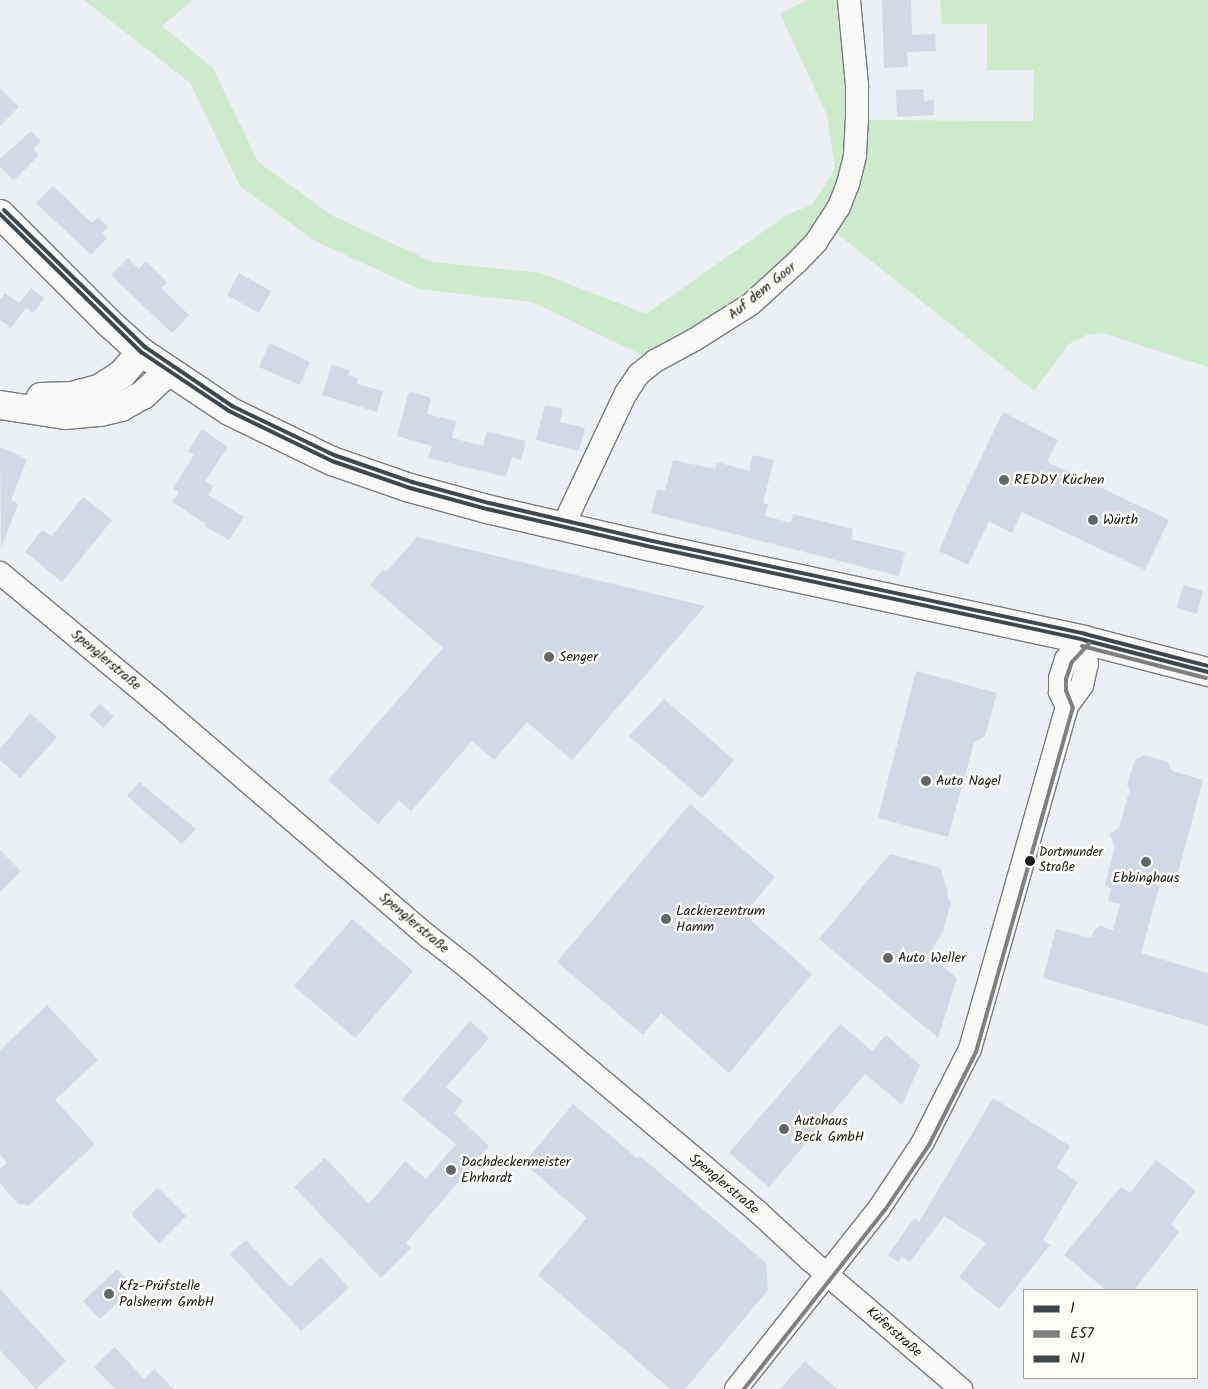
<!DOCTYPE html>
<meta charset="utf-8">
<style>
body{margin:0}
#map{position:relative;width:1208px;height:1389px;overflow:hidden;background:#eceff4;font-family:Kalam,sans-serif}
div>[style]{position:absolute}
.green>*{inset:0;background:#ccebcb}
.building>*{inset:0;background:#d2d8e4}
.roads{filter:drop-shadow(1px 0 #7a7b7d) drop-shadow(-1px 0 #7a7b7d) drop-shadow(0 1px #7a7b7d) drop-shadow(0 -1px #7a7b7d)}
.minor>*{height:22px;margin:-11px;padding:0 11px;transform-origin:11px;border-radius:11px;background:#f9f9f8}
.major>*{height:28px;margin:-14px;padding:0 14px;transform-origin:14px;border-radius:14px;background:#f9f9f8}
.bus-1>*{height:4px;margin:-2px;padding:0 2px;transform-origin:2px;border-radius:2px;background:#3d484e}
.bus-2>*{height:4px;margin:-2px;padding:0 2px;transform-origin:2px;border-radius:2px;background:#808080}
.bus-3>*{height:4px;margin:-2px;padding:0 2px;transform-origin:2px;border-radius:2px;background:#3d484e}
.dots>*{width:14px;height:14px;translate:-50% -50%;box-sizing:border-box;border:2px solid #fdfcf7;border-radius:50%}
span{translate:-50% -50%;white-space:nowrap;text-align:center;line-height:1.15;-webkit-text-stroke:5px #fdfcf7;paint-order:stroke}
.bus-label{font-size:13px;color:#1c1c1c}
.left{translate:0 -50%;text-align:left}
.street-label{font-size:14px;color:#1c1c1c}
.poi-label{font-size:14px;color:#1c1c1c}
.legend{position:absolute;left:1023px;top:1289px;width:175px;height:90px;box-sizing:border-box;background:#fdfcf7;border:1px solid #a3a29f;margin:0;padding:6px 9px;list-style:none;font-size:15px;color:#1c1c1c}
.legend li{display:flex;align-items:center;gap:10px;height:25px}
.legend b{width:25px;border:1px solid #a3a29f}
</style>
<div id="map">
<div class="green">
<i style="clip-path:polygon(84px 0,193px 0,162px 26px,213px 68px,258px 162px,333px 216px,433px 262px,541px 273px,646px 314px,788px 214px,812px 205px,835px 169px,827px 115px,780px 14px,807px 0,842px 0,851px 89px,841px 190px,800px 251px,737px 301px,648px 358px,532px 302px,419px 289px,315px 241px,240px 186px,190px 83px)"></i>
<i style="clip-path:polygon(940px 0,1208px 0,1208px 367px,1103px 333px,1086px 335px,1069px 344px,1034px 391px,835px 232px,866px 120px,1033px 121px,1034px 70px,987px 70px,987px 24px,942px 24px)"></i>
</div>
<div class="building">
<i style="clip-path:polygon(882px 0,911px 0,912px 35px,935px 34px,936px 51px,907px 52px,908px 67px,884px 68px)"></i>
<i style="clip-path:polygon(0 88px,19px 107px,0 126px)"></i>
<i style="clip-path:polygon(923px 89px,924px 101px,934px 100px,934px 115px,897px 117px,896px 90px)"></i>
<i style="clip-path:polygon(31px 131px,41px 141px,33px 149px,39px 155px,14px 180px,0 167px,0 159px)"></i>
<i style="clip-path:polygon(53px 186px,92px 223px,98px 217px,108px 227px,102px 233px,107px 238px,91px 255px,36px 203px)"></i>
<i style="clip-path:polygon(128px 258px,139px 269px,146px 261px,167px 282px,161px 288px,189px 315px,172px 333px,111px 275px)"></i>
<i style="clip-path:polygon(239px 273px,271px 291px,259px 313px,227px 295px)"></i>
<i style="clip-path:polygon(31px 288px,44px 298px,33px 313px,26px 308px,11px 328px,0 320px,0 300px,5px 293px,19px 303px)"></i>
<i style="clip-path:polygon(270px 343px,310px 362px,300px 385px,259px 367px)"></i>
<i style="clip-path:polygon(332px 365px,350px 370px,348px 375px,358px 378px,357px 384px,383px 391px,377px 412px,322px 395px)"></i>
<i style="clip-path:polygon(409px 391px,431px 398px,427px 414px,456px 421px,452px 438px,483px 446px,487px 431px,526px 441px,521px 460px,512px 457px,506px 477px,428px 458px,432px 446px,397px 436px)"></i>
<i style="clip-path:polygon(545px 405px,563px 409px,560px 422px,585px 428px,579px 451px,536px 440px)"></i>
<i style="clip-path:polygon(1003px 412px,1058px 440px,1047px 462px,1169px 520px,1145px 570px,1022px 512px,1012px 533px,989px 521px,968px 565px,939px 551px,958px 506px)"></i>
<i style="clip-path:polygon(202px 429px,228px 447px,205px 481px,213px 486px,208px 495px,244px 517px,229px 540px,204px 526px,206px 524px,172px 502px,179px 492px,173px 488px,194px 455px,188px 451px)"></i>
<i style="clip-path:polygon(0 447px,27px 459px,11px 500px,18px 504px,1px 549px)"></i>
<i style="clip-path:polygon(753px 455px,774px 460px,763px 503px,768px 504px,765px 516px,791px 523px,793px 514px,853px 529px,851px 539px,905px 552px,899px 576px,651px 513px,657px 489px,665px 491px,673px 460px,715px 469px,717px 462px,749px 471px)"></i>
<i style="clip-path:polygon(83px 497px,112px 520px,62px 582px,25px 552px,42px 530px,52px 536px)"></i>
<i style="clip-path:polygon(417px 537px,705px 606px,572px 760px,527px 722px,494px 760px,472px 741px,411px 811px,399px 800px,378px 824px,328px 780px,443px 648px,370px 585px,382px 570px,387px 571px)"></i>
<i style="clip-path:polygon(1183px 585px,1203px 591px,1197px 614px,1177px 608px)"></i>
<i style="clip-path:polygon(916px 671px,997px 693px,985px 736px,974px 743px,948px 837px,878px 818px)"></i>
<i style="clip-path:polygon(664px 699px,734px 760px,702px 798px,629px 736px)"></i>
<i style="clip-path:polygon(100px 704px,114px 716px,104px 728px,89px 715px)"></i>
<i style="clip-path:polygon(30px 713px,57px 737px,20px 778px,0 760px,0 749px)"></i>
<i style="clip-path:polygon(1144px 755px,1168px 762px,1172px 771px,1203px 780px,1176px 880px,1162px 877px,1141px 953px,1208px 973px,1208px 1026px,1043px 978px,1056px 929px,1091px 938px,1094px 930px,1100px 926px,1113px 930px,1120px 904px,1108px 901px,1111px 889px,1105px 885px,1115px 846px,1109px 834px,1119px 828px,1130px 789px,1127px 785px,1135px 760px)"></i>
<i style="clip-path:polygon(139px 782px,196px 829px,182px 844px,127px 796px)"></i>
<i style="clip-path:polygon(690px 804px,775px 877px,744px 914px,812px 974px,729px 1073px,661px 1013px,643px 1035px,557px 962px)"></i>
<i style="clip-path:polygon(0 850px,21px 871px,0 892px)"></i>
<i style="clip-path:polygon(890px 854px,940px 868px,947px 888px,948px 899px,951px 902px,943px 931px,929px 955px,957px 978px,938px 1038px,819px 939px)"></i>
<i style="clip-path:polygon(352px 919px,413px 971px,355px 1038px,294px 986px)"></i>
<i style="clip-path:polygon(47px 1005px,98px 1060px,55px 1100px,95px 1144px,28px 1206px,19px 1204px,0 1184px,0 1169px,7px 1162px,0 1155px,0 1050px)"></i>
<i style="clip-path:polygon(470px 1021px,489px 1038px,446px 1087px,463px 1101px,454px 1113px,489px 1146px,406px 1243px,411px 1248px,381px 1278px,294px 1187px,325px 1158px,369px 1204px,405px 1161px,426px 1179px,456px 1144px,402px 1100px)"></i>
<i style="clip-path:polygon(840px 1024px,872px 1051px,886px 1035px,920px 1065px,902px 1105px,865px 1074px,769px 1187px,729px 1153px)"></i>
<i style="clip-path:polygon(993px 1098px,1070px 1146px,1057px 1168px,1078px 1182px,1043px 1240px,1050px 1245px,999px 1309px,959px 1277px,986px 1243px,944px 1216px,910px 1262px,902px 1256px,898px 1262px,888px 1255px,914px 1218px,919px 1222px)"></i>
<i style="clip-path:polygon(573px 1104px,638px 1159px,640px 1156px,766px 1263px,768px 1290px,685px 1389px,670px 1389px,538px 1275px,587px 1218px,524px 1163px)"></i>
<i style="clip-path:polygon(1156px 1160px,1196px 1191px,1171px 1224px,1179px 1232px,1134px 1290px,1106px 1290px,1064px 1255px,1121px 1187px,1130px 1193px)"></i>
<i style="clip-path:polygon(158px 1188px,186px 1216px,159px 1243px,131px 1214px)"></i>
<i style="clip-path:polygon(246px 1240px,290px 1287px,321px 1257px,349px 1288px,301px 1331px,230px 1254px)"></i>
<i style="clip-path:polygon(117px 1269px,134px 1287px,100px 1319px,83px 1301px)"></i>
<i style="clip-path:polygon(0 1289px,66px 1361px,36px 1389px,0 1350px)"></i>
<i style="clip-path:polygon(115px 1347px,144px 1379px,154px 1369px,173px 1389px,115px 1389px,94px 1367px)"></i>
<i style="clip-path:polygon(805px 1361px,837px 1389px,780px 1389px)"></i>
</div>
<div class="roads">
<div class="minor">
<i style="left:563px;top:526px;width:147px;rotate:-64.7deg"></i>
<i style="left:626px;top:393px;width:23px;rotate:-56deg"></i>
<i style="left:639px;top:374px;width:21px;rotate:-39deg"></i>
<i style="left:655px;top:361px;width:44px;rotate:-28.3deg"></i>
<i style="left:694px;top:340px;width:67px;rotate:-32.3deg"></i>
<i style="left:751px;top:304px;width:62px;rotate:-42.4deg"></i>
<i style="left:797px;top:262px;width:28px;rotate:-46deg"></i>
<i style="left:816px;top:242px;width:42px;rotate:-56.7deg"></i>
<i style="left:839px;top:207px;width:25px;rotate:-69deg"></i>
<i style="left:848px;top:184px;width:30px;rotate:-76deg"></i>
<i style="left:855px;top:155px;width:35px;rotate:-87deg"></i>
<i style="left:857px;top:120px;width:35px;rotate:-90deg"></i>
<i style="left:857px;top:85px;width:85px;rotate:-95.4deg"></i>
<i style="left:0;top:573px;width:199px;rotate:39.7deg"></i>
<i style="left:153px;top:700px;width:364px;rotate:40.7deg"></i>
<i style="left:429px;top:937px;width:47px;rotate:38.1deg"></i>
<i style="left:466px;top:966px;width:382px;rotate:40.1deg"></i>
<i style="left:758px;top:1212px;width:71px;rotate:42.7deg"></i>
<i style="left:810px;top:1260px;width:199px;rotate:40.5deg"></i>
<i style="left:1067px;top:706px;width:16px;rotate:-117deg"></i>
<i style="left:1060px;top:692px;width:14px;rotate:-90deg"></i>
<i style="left:1060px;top:678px;width:20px;rotate:-72deg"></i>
<i style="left:1066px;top:659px;width:26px;rotate:-47deg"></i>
<i style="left:736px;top:1389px;width:232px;rotate:-51.6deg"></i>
<i style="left:880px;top:1207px;width:78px;rotate:-56.5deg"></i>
<i style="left:923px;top:1142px;width:104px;rotate:-63.2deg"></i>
<i style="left:970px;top:1049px;width:356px;rotate:-74.2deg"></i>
<i style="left:1067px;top:706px;width:26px;rotate:-54deg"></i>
<i style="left:1082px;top:685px;width:22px;rotate:-77deg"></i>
<i style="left:1087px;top:664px;width:24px;rotate:-97deg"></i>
</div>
<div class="major">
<i style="left:0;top:214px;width:154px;rotate:45deg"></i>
<i style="left:109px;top:323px;width:43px;rotate:42.2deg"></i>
<i style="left:141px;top:352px;width:106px;rotate:33.8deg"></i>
<i style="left:229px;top:411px;width:114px;rotate:25.9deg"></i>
<i style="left:332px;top:461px;width:83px;rotate:19.1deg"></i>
<i style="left:410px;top:488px;width:80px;rotate:15.3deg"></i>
<i style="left:487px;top:509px;width:164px;rotate:13deg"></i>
<i style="left:647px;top:546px;width:447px;rotate:12.1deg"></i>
<i style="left:1084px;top:640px;width:128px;rotate:14.5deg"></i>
<i style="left:41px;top:397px;width:31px;rotate:-2deg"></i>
<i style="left:72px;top:396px;width:28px;rotate:-15deg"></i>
<i style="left:99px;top:389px;width:27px;rotate:-33deg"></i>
<i style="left:122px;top:374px;width:29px;rotate:-49deg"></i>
<i style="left:0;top:405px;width:66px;rotate:8.7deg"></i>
<i style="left:65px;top:415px;width:36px;rotate:-5deg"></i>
<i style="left:101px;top:412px;width:21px;rotate:-14deg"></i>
<i style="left:121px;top:407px;width:25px;rotate:-29deg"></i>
<i style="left:143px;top:395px;width:35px;rotate:-43deg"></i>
</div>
</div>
<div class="bus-1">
<i style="left:0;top:214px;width:197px;rotate:44.4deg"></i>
<i style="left:141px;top:352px;width:106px;rotate:33.8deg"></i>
<i style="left:229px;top:411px;width:114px;rotate:25.9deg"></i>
<i style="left:332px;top:461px;width:83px;rotate:19.1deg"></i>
<i style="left:410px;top:488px;width:80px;rotate:15.3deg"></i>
<i style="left:487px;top:509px;width:164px;rotate:13deg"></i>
<i style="left:647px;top:546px;width:447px;rotate:12.1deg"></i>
<i style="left:1084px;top:640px;width:128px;rotate:14.5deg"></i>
</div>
<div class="bus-2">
<i style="left:1082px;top:646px;width:128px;rotate:14.5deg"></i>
<i style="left:744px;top:1389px;width:228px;rotate:-51.8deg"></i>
<i style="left:885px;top:1210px;width:78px;rotate:-55.9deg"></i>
<i style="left:929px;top:1145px;width:104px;rotate:-63.2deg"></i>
<i style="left:976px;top:1052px;width:357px;rotate:-74.3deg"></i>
<i style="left:1073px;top:708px;width:18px;rotate:-112deg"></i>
<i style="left:1066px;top:691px;width:12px;rotate:-90deg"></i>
<i style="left:1066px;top:679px;width:18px;rotate:-71deg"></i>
<i style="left:1072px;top:662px;width:25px;rotate:-47deg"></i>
</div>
<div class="bus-3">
<i style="left:4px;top:210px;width:197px;rotate:44.2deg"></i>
<i style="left:145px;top:347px;width:105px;rotate:34.1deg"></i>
<i style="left:232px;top:406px;width:113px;rotate:25.7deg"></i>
<i style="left:334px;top:455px;width:83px;rotate:19.1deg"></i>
<i style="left:412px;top:482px;width:80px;rotate:15.3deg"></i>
<i style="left:489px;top:503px;width:163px;rotate:13.1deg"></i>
<i style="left:648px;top:540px;width:447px;rotate:12.1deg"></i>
<i style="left:1085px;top:634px;width:127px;rotate:14.6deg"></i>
</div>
<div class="dots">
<i style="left:1004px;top:480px;background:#656668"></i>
<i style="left:1093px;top:520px;background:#656668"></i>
<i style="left:549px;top:657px;background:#656668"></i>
<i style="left:926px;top:781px;background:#656668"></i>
<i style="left:1030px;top:861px;background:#1c1c1c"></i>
<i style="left:1146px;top:862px;background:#656668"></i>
<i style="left:666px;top:919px;background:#656668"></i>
<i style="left:888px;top:958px;background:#656668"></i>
<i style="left:784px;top:1129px;background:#656668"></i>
<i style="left:451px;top:1170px;background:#656668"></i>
<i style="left:109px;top:1294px;background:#656668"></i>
</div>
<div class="bus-label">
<span class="left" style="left:1039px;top:861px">Dortmunder<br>Straße</span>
</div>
<div class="street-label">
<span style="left:762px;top:291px;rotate:-39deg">Auf dem Goor</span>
<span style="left:106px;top:660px;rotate:40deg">Spenglerstraße</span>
<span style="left:414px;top:923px;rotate:40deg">Spenglerstraße</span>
<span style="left:724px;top:1184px;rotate:40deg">Spenglerstraße</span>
<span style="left:894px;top:1332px;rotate:41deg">Küferstraße</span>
</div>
<div class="poi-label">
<span class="left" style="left:1014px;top:480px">REDDY Küchen</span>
<span class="left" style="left:1103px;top:520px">Würth</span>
<span class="left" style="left:559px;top:657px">Senger</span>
<span class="left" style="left:936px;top:781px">Auto Nagel</span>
<span style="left:1146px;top:878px">Ebbinghaus</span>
<span class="left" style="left:676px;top:919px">Lackierzentrum<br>Hamm</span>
<span class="left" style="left:898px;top:958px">Auto Weller</span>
<span class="left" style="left:794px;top:1129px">Autohaus<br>Beck GmbH</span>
<span class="left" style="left:461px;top:1170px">Dachdeckermeister<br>Ehrhardt</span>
<span class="left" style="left:119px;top:1294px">Kfz-Prüfstelle<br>Palsherm GmbH</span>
</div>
<ul class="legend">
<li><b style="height:6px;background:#3d484e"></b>1</li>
<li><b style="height:6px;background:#808080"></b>E57</li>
<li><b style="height:6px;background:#3d484e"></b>N1</li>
</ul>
</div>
